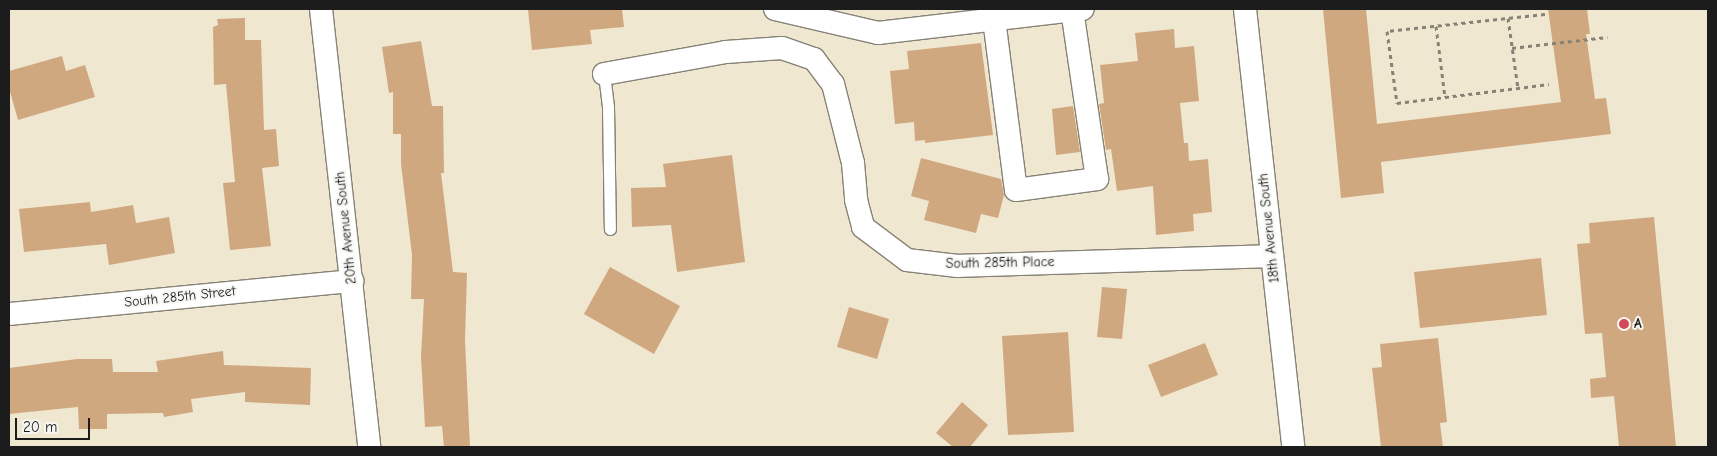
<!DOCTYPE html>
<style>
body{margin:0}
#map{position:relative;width:1717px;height:456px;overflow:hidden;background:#f0e7d1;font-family:"Comic Neue",sans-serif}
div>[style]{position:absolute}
.building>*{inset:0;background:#d0a880}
.path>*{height:3px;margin-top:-1.5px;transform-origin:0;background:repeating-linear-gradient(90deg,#868276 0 4px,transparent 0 8px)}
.roads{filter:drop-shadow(1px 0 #868276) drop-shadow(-1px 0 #868276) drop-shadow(0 1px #868276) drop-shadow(0 -1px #868276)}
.service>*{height:11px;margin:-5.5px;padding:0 5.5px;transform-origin:5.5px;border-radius:5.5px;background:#fff}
.minor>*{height:22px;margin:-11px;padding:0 11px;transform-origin:11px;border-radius:11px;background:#fff}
.dots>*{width:14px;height:14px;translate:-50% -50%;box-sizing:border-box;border:2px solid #f6f6f2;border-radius:50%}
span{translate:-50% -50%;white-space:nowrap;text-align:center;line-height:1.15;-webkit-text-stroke:4px #f6f6f2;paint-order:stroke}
.street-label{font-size:14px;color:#1c1c1c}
.poi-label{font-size:14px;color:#1c1c1c;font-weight:700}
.left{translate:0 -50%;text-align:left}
.frame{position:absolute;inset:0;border:10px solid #1c1c1c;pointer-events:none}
.scale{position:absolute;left:15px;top:418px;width:75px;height:22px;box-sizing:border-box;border:2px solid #1c1c1c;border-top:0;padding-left:6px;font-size:15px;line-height:18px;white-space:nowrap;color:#1c1c1c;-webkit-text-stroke:4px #f6f6f2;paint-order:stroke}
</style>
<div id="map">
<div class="building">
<i style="clip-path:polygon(528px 9px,622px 9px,624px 27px,590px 30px,592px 44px,532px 50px)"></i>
<i style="clip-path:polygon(1323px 9px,1366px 9px,1377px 124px,1561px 102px,1548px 9px,1587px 9px,1590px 34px,1586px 34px,1595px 99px,1606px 98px,1611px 134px,1381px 162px,1384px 193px,1341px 198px)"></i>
<i style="clip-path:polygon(245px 18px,245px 40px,261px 40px,264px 130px,276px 129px,279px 166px,262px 168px,271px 246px,230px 250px,223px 183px,235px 182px,226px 84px,214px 85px,213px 27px,218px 25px,217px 19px)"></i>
<i style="clip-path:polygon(1174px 29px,1175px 48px,1194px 46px,1199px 101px,1180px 103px,1184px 143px,1188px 143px,1189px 161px,1208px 159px,1212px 212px,1193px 214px,1194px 231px,1156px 235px,1153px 186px,1117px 191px,1111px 149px,1106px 150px,1099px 104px,1104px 103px,1100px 65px,1138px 61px,1135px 33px)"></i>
<i style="clip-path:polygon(421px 41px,432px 106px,443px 106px,444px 173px,441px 173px,453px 272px,467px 273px,465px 340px,470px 447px,444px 447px,442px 426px,425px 427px,421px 357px,424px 299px,411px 299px,412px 255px,401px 164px,401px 134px,393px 134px,393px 92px,389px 93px,382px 47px)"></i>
<i style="clip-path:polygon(981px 43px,993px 135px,925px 143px,925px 140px,915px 141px,914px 122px,895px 124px,890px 71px,909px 69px,907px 51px)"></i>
<i style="clip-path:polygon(62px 56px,66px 71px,85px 65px,95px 97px,18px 120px,9px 88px,9px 71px)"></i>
<i style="clip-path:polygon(1073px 106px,1080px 152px,1056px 155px,1052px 109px)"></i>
<i style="clip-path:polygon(732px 155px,745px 262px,677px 272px,671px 225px,632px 227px,631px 188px,666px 187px,663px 164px)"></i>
<i style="clip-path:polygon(921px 158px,1001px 179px,1004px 195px,998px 218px,981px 214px,976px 233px,924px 220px,929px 201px,911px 196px)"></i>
<i style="clip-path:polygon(90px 202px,91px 212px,133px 205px,136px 223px,169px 217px,175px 253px,109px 265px,106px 244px,24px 252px,19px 209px)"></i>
<i style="clip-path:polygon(1654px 217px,1676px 447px,1619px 447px,1614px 396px,1591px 398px,1590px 379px,1606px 377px,1602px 333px,1585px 334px,1577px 244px,1590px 243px,1589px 223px)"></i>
<i style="clip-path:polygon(1541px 258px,1547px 315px,1420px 328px,1414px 272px)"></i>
<i style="clip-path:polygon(610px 267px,680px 306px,654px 354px,584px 314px)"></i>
<i style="clip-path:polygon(1102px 287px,1127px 289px,1122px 339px,1097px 337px)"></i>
<i style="clip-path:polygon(849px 307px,889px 319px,877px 359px,837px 347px)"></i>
<i style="clip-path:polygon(1068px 332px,1074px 432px,1008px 435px,1002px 336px)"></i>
<i style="clip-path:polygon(1438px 338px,1447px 422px,1440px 423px,1443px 447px,1381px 447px,1372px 368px,1382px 367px,1380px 344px)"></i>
<i style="clip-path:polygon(1205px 343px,1218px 375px,1161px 397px,1148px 365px)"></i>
<i style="clip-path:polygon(223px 351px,224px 365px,311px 368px,310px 405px,245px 402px,245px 392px,191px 399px,193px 412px,164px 417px,163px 413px,107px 414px,107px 429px,79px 429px,78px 407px,9px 414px,9px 368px,77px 359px,112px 359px,113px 372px,158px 372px,156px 361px)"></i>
<i style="clip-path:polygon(962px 402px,988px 425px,970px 447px,953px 447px,936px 433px)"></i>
</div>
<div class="path">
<i style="left:1545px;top:14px;width:159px;rotate:173.9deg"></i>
<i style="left:1387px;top:31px;width:73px;rotate:82.1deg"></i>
<i style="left:1397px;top:103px;width:153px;rotate:-7.1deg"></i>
<i style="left:1508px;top:18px;width:71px;rotate:81.9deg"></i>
<i style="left:1436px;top:26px;width:72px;rotate:82.8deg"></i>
<i style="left:1512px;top:48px;width:96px;rotate:-6.6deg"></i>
</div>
<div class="roads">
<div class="service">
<i style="left:604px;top:74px;width:33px;rotate:83deg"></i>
<i style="left:608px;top:107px;width:122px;rotate:89.1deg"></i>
</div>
<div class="minor">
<i style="left:321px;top:9px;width:441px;rotate:83.7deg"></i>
<i style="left:775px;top:9px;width:106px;rotate:13.1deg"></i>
<i style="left:878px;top:33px;width:206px;rotate:-6.7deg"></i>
<i style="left:1245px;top:9px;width:441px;rotate:83.7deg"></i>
<i style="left:994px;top:19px;width:172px;rotate:82.7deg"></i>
<i style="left:1016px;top:190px;width:82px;rotate:-7.7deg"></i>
<i style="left:1097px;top:179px;width:171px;rotate:-98.4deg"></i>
<i style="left:604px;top:74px;width:124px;rotate:-10.2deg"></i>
<i style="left:726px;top:52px;width:56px;rotate:-4.1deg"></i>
<i style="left:782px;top:48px;width:34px;rotate:19deg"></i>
<i style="left:814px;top:59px;width:31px;rotate:53deg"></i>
<i style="left:833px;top:84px;width:81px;rotate:75.8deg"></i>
<i style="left:853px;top:163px;width:37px;rotate:85deg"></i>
<i style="left:856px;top:200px;width:28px;rotate:75deg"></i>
<i style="left:863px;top:227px;width:55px;rotate:36.9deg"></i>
<i style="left:907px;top:260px;width:51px;rotate:6.7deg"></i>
<i style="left:958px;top:266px;width:313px;rotate:-1.8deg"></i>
<i style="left:9px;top:314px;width:345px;rotate:-5.5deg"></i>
</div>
</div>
<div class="dots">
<i style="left:1624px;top:324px;background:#d1495b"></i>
</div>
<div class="street-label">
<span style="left:346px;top:228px;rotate:-96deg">20th Avenue South</span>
<span style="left:1269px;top:228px;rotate:-96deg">18th Avenue South</span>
<span style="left:1000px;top:263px;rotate:-1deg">South 285th Place</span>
<span style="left:180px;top:297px;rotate:-6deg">South 285th Street</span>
</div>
<div class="poi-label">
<span class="left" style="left:1634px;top:324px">A</span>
</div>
<div class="frame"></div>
<div class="scale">20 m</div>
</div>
